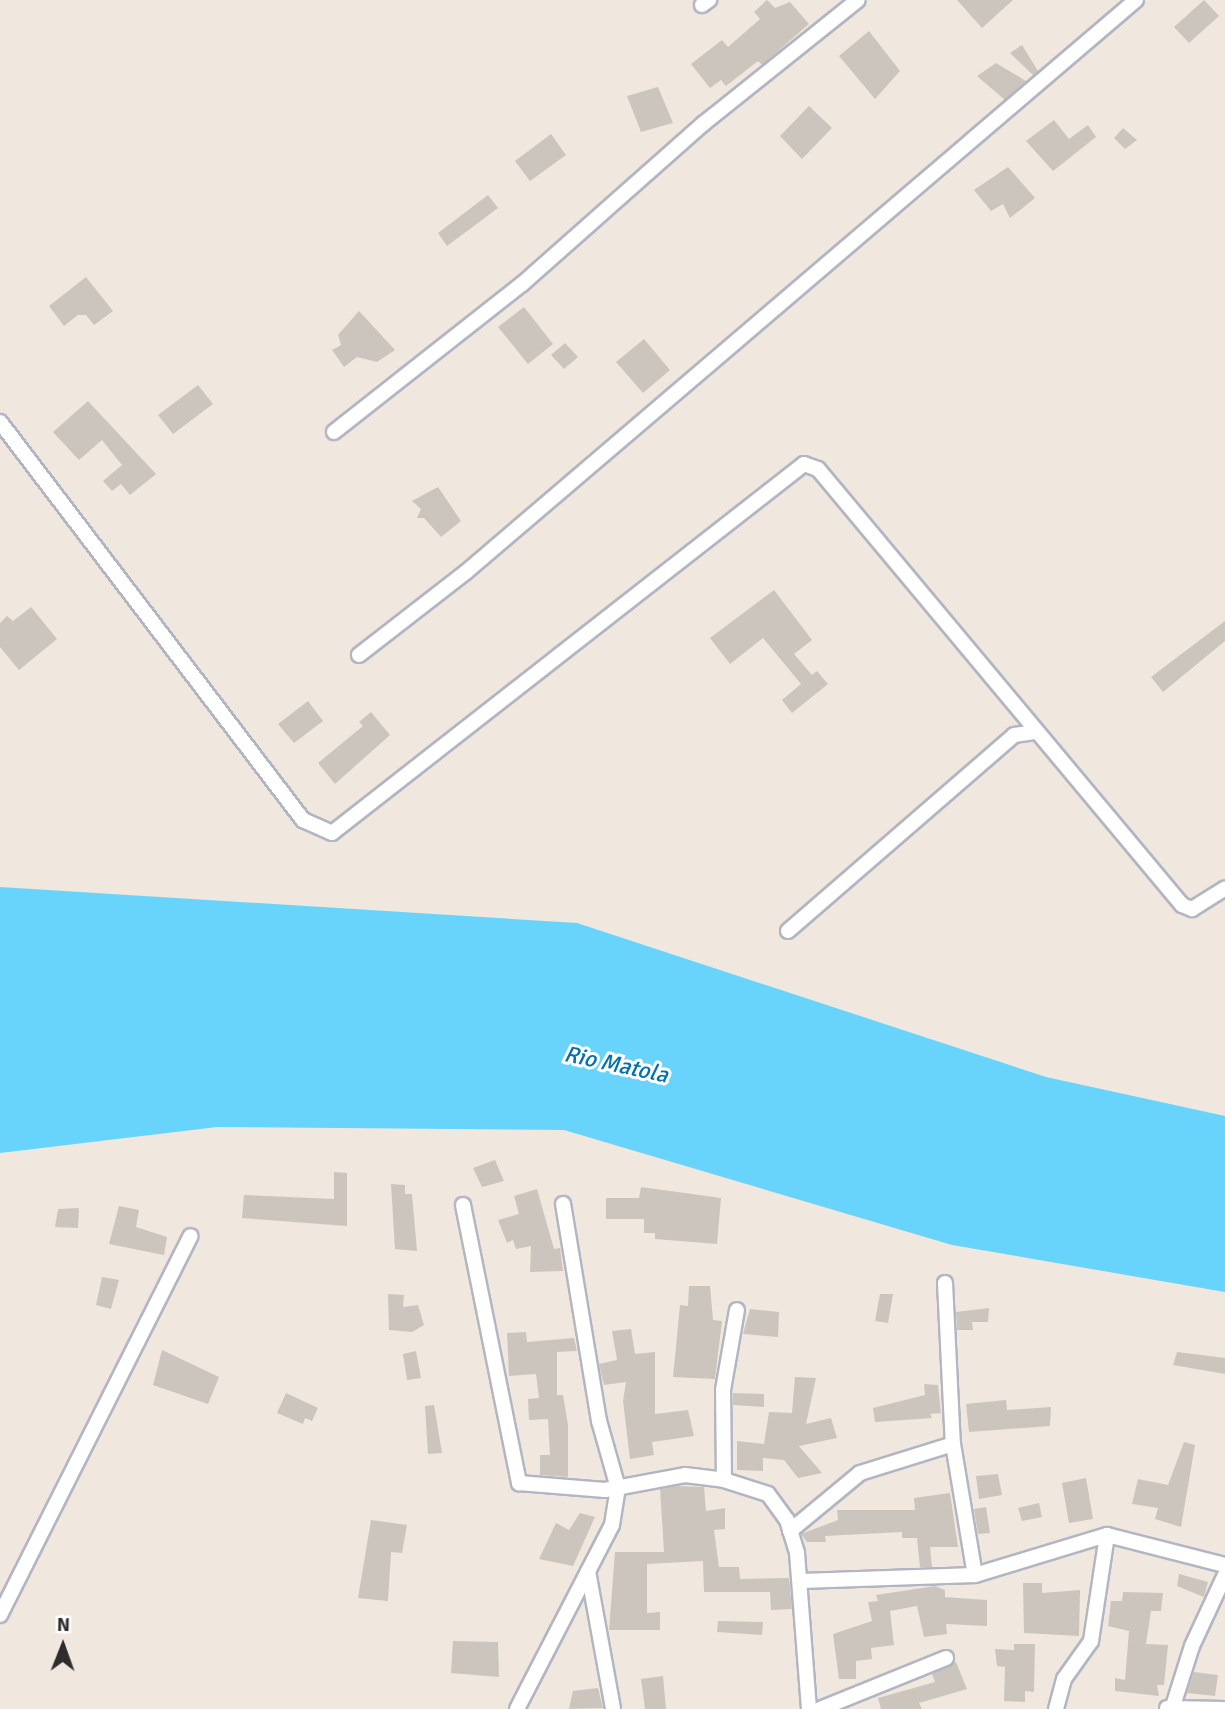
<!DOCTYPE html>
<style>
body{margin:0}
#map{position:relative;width:1225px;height:1709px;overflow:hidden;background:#f0e8de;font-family:Signika,sans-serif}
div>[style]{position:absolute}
.water>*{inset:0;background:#68d3fb}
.building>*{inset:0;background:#cbc5be}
.roads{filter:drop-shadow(2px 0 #b2b5c2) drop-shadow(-2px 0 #b2b5c2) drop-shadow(0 2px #b2b5c2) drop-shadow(0 -2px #b2b5c2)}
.street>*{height:14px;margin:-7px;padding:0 7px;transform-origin:7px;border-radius:7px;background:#fff}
span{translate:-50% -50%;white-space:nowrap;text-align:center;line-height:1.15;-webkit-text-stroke:6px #fff;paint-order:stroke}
.water-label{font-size:23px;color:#0071ae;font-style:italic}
.north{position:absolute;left:28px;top:1611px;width:70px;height:70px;-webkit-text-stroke:5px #fff;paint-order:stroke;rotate:1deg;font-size:19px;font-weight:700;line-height:28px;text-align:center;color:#2d2d2d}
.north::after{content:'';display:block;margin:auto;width:24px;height:32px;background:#2d2d2d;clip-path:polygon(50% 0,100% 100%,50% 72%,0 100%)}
</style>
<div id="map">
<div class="water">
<i style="clip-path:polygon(0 887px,577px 923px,1046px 1077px,1225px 1116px,1225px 1292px,952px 1245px,564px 1130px,217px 1127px,0 1153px)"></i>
</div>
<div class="building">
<i style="clip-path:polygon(767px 0,775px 8px,790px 2px,809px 24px,762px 65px,758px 61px,726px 86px,721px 80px,710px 88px,691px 64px,722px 40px,728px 47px,760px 19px,754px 12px)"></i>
<i style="clip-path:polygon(957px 0,1013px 0,982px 28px)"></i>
<i style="clip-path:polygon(1204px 0,1219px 16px,1189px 43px,1174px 27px)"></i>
<i style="clip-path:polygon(869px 31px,900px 71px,875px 99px,839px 56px)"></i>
<i style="clip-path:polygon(1022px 45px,1038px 71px,1033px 75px,1010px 53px)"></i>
<i style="clip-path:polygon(996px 63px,1026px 81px,1005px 100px,977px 76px)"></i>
<i style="clip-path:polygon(658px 87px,673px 123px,641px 132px,627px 96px)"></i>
<i style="clip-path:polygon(809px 106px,832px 128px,802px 159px,780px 136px)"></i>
<i style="clip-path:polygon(1054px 120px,1069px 139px,1088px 125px,1096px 137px,1053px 171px,1026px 141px)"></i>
<i style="clip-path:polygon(1123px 128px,1137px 140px,1125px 149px,1114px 138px)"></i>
<i style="clip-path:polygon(551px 134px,566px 155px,530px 181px,515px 161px)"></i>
<i style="clip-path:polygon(1008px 167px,1035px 198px,1010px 218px,1003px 204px,991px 211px,974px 190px)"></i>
<i style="clip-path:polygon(488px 195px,498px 208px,447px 246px,438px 233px)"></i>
<i style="clip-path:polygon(86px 277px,113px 311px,94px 325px,86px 315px,78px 315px,64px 326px,49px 306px)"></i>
<i style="clip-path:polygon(524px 307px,553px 344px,528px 364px,498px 327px)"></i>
<i style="clip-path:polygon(359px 311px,395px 350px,377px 362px,357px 357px,344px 367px,332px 350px,341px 345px,338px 335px)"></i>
<i style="clip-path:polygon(644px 339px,670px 370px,643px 393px,616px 362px)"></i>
<i style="clip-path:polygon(565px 343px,578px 357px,564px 369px,551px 355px)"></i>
<i style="clip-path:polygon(198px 385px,213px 404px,173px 434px,158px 415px)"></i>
<i style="clip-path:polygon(88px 401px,156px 474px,130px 495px,121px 484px,112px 491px,103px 481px,122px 465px,102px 440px,79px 460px,53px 432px)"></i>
<i style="clip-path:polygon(438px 487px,461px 521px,441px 537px,424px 518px,417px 518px,421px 509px,412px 501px)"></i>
<i style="clip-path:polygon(774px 590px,812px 640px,794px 654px,812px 675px,817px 671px,828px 684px,792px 713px,782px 700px,801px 684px,763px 638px,730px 664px,710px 638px)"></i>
<i style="clip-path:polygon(31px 607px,57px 639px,19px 670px,0 647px,0 623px,7px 616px,13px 621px)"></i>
<i style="clip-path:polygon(1225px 621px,1225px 641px,1163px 692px,1151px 677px)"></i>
<i style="clip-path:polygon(308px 701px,323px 721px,294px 743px,278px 724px)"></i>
<i style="clip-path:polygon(371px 712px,390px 735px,335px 784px,318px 763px,363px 726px,359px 722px)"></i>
<i style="clip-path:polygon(495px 1160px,504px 1181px,482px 1187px,473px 1168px)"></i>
<i style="clip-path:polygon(334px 1172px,347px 1173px,347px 1226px,242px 1218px,244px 1195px,334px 1199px)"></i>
<i style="clip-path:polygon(391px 1184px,405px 1185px,405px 1194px,412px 1194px,417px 1251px,395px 1249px)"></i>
<i style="clip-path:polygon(641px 1187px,721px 1198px,717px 1244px,655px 1239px,655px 1233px,644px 1233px,644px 1219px,606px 1219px,606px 1198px,639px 1198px)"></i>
<i style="clip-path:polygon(537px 1189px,554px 1249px,560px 1248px,563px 1271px,530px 1272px,531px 1246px,516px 1249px,513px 1240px,507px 1243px,498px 1220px,519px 1214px,514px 1196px)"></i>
<i style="clip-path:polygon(119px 1206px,139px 1210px,136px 1227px,167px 1237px,164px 1255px,109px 1244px)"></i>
<i style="clip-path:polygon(79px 1208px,78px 1228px,55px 1227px,58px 1209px)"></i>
<i style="clip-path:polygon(102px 1277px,119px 1280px,111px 1309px,96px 1305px)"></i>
<i style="clip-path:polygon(689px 1286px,710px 1286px,713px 1320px,722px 1321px,715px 1379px,673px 1377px,680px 1305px,688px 1306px)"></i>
<i style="clip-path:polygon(388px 1294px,404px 1295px,403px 1307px,418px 1305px,424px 1325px,412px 1332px,389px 1330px)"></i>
<i style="clip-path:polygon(880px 1294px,893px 1294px,888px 1323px,875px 1321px)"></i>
<i style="clip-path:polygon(989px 1308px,988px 1322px,972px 1322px,973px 1330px,957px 1330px,956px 1312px)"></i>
<i style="clip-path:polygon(750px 1309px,779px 1312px,778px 1337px,743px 1334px)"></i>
<i style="clip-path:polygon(631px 1329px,635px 1354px,655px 1352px,655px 1414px,688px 1410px,694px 1436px,652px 1442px,654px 1455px,630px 1459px,623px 1401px,626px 1382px,604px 1385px,599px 1364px,617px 1360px,612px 1331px)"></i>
<i style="clip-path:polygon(526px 1332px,527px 1342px,574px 1338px,577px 1351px,557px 1352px,557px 1395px,563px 1395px,568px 1425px,568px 1477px,540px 1475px,540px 1455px,550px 1455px,548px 1419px,529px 1420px,528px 1399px,539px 1398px,536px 1374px,509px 1376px,507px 1333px)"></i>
<i style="clip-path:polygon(162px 1350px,219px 1377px,208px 1404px,153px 1385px)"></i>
<i style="clip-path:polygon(416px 1351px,421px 1378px,407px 1380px,403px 1354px)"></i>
<i style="clip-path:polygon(1177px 1352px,1225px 1358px,1225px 1374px,1173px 1365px)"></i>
<i style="clip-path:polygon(795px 1377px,816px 1378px,806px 1424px,831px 1418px,837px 1438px,799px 1446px,822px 1473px,798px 1478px,784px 1460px,763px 1458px,763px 1471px,737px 1470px,737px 1441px,764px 1444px,769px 1412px,792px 1413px)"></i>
<i style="clip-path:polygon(924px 1384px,938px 1385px,941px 1413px,930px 1414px,932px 1418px,875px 1422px,873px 1408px,925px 1395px)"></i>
<i style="clip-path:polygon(286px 1393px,318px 1408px,312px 1421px,305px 1418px,303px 1424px,277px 1413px)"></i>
<i style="clip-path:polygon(733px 1393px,764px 1394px,764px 1407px,733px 1405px)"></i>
<i style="clip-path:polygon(1006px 1400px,1007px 1410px,1051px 1407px,1050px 1426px,969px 1432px,966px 1404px)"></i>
<i style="clip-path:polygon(434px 1405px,442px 1453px,428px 1454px,425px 1406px)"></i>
<i style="clip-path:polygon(1184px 1442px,1195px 1445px,1181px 1527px,1155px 1519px,1158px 1508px,1132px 1504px,1138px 1479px,1168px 1485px)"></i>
<i style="clip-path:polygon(998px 1474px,1002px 1495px,979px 1499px,976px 1476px)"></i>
<i style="clip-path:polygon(1086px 1478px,1093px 1519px,1069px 1523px,1062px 1483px)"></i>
<i style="clip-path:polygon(677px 1486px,704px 1487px,706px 1511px,725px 1508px,725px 1529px,714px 1530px,719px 1567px,739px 1567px,740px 1579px,789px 1578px,792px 1609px,771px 1610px,770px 1592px,704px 1592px,703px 1561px,647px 1564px,647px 1613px,660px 1612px,660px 1630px,609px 1630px,615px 1552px,664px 1552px,660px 1489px)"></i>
<i style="clip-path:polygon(950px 1493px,958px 1547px,930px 1547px,932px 1567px,920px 1567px,917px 1538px,902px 1538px,902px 1532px,825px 1536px,826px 1542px,807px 1542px,801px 1534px,838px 1520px,837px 1510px,915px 1510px,914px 1498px)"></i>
<i style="clip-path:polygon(1039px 1503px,1042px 1517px,1022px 1521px,1018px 1508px)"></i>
<i style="clip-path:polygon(986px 1507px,990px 1533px,978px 1534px,974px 1509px)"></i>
<i style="clip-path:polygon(580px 1513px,595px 1517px,573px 1566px,539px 1559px,556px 1523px,569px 1530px)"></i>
<i style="clip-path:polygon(371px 1520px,407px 1525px,402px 1553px,391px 1552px,388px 1601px,358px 1598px)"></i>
<i style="clip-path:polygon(1179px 1574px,1208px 1582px,1204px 1597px,1177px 1586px)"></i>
<i style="clip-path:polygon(1023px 1583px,1042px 1583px,1042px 1593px,1080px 1590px,1079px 1636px,1024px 1633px)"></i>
<i style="clip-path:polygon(935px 1586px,945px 1590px,945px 1597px,987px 1600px,987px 1626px,946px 1624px,947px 1634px,924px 1637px,917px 1606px,890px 1611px,894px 1645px,871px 1648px,872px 1659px,856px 1661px,856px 1679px,839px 1679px,833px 1634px,872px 1621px,868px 1602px,878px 1601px,876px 1595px)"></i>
<i style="clip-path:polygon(1123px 1592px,1163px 1593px,1161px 1611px,1151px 1611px,1146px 1644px,1168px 1645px,1164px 1685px,1157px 1685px,1159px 1696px,1115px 1691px,1115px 1678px,1125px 1680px,1129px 1631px,1108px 1626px,1111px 1601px,1122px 1601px)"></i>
<i style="clip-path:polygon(718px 1621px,763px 1622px,762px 1635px,717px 1632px)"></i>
<i style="clip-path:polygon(453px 1641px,498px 1642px,499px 1677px,451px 1673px)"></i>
<i style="clip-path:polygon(1014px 1644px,1035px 1644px,1034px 1692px,1025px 1691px,1025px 1702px,1004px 1701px,1005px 1667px,997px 1666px,995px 1649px,1014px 1650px)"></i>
<i style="clip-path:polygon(956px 1662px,967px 1689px,919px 1703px,922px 1709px,881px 1709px,878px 1698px,935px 1682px,932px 1674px)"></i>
<i style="clip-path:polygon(1194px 1672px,1218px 1675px,1215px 1696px,1187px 1693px)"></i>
<i style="clip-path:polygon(663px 1676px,666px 1709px,645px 1709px,641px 1679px)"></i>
<i style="clip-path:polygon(598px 1688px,603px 1708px,569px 1709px,573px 1691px)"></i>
</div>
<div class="roads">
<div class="street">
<i style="left:702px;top:5px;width:9px;rotate:-36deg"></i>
<i style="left:0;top:422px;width:500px;rotate:52.72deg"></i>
<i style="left:303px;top:820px;width:32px;rotate:24deg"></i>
<i style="left:332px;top:833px;width:599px;rotate:-38.02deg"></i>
<i style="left:804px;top:464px;width:15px;rotate:20deg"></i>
<i style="left:818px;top:469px;width:568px;rotate:50.14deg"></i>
<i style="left:1182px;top:905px;width:11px;rotate:22deg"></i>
<i style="left:1192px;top:909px;width:39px;rotate:-32deg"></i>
<i style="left:334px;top:432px;width:239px;rotate:-38.2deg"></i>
<i style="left:522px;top:284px;width:242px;rotate:-41.5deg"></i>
<i style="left:703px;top:124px;width:198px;rotate:-38.7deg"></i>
<i style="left:359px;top:655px;width:135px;rotate:-37.8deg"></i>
<i style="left:466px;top:572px;width:881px;rotate:-40.49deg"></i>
<i style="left:788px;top:931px;width:299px;rotate:-40.9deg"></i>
<i style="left:1014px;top:735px;width:21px;rotate:-8deg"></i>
<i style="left:463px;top:1205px;width:284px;rotate:78.6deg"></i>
<i style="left:519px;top:1483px;width:86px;rotate:4.7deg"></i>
<i style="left:605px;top:1490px;width:81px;rotate:-10.6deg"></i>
<i style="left:685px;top:1475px;width:39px;rotate:7deg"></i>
<i style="left:724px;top:1480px;width:46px;rotate:17.7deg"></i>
<i style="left:768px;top:1494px;width:32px;rotate:54deg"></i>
<i style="left:787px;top:1520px;width:34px;rotate:73deg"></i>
<i style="left:797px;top:1553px;width:156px;rotate:85.6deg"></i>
<i style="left:945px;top:1283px;width:161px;rotate:87.2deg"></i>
<i style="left:953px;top:1444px;width:133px;rotate:80.5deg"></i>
<i style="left:724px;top:1480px;width:90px;rotate:-90.6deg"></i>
<i style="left:723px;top:1390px;width:81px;rotate:-80.1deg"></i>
<i style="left:790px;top:1531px;width:91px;rotate:-39.6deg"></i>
<i style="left:860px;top:1473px;width:97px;rotate:-17.3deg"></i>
<i style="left:588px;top:1571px;width:140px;rotate:79.7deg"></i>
<i style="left:801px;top:1581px;width:174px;rotate:-2deg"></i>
<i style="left:975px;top:1575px;width:138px;rotate:-16.9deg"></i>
<i style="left:1107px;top:1535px;width:122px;rotate:14.3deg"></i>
<i style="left:0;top:1615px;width:424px;rotate:-63.3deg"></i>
<i style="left:1173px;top:1706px;width:63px;rotate:-72.4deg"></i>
<i style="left:1192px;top:1646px;width:78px;rotate:-65.1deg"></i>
<i style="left:1167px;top:1708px;width:58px;rotate:1deg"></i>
<i style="left:517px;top:1709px;width:207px;rotate:-62.7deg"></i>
<i style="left:612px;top:1525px;width:37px;rotate:-81deg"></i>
<i style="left:618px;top:1488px;width:70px;rotate:-105.8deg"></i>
<i style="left:599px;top:1421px;width:220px;rotate:-99.4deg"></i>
<i style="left:820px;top:1709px;width:136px;rotate:-22deg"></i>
<i style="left:1056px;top:1709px;width:31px;rotate:-75deg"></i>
<i style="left:1064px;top:1679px;width:47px;rotate:-54.6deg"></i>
<i style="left:1091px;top:1641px;width:107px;rotate:-81.4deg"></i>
</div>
</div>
<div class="water-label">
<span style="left:616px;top:1065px;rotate:12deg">Rio Matola</span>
</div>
<div class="north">N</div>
</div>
